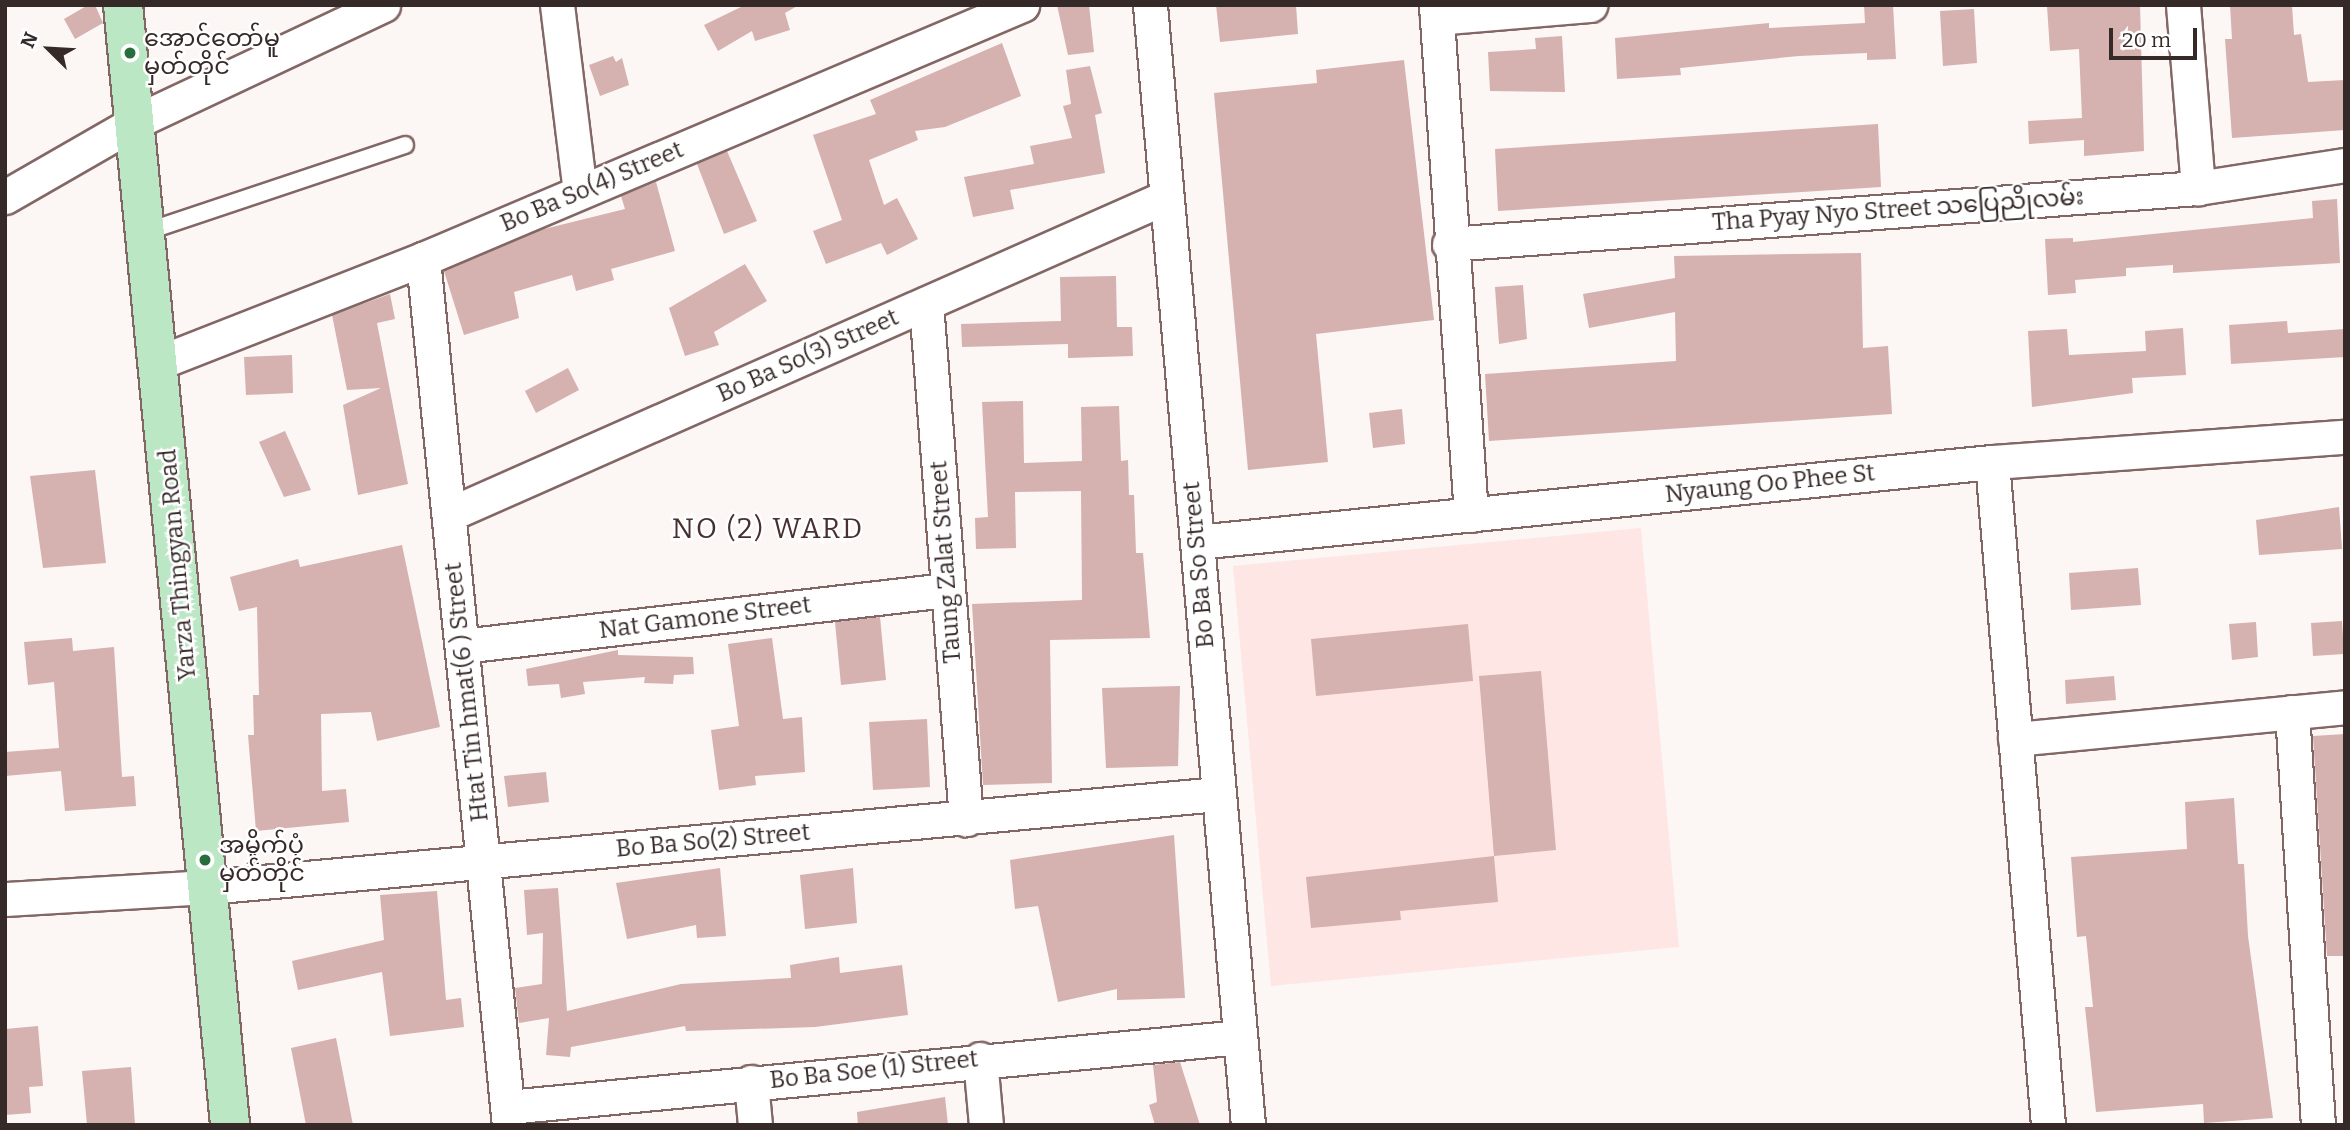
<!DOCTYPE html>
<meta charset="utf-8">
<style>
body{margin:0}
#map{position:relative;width:2350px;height:1130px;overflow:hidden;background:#fcf6f5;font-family:Bitter,"Noto Sans Myanmar",serif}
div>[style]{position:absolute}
.built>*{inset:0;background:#fee6e4}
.building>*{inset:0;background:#d5b1af}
.roads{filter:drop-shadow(2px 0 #826765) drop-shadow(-2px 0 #826765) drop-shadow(0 2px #826765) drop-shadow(0 -2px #826765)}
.service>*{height:16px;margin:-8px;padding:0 8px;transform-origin:8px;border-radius:8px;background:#fff}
.minor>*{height:33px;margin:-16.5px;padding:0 16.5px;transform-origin:16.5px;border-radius:16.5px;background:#fff}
.primary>*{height:38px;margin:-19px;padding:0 19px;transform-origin:19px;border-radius:19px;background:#bce7c5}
.dots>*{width:19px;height:19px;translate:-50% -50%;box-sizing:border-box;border:4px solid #fff;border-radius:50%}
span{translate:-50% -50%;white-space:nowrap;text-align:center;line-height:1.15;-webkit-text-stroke:5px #fff;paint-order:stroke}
.poi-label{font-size:24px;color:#362a29}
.left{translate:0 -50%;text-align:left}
.street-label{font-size:24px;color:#362a29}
.quarter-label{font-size:28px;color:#47302e;letter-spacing:2px}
.frame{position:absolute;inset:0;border:7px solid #362a29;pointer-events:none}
.north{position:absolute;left:14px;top:14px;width:70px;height:70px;-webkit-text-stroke:5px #fff;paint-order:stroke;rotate:294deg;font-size:19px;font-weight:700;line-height:28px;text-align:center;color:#362a29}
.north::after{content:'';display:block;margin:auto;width:24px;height:32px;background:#362a29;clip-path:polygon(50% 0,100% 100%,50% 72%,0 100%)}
.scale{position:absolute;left:2109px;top:28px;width:88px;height:32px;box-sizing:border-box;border:4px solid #362a29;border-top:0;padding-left:9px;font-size:21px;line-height:24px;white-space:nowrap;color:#362a29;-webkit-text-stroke:5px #fff;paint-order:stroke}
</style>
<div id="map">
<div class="built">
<i style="clip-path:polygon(1641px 528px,1679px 947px,1271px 986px,1233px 566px)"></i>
</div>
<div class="building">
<i style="clip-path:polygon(88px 5px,95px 5px,103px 23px,75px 39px,64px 19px)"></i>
<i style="clip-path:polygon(745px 5px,799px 5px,785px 13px,790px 30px,755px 41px,752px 31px,718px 51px,704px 25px)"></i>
<i style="clip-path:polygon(1057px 5px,1089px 5px,1094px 52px,1068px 55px)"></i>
<i style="clip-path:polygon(1216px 5px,1296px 5px,1298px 34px,1220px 42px)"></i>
<i style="clip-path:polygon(1864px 5px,1893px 5px,1896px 59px,1867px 60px,1867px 53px,1799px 56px,1680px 68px,1681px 75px,1617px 79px,1615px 38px,1769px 23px,1769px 28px,1865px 23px)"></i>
<i style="clip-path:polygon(2140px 5px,2144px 151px,2084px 156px,2084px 140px,2029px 144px,2028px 121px,2082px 118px,2079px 49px,2050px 51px,2047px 6px)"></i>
<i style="clip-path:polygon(2230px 5px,2292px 5px,2294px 35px,2301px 34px,2308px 82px,2345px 80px,2345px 130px,2232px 138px,2225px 39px,2232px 39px)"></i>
<i style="clip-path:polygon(1974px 9px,1977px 63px,1943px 66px,1940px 11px)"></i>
<i style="clip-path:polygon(1562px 36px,1565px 92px,1490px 91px,1488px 52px,1536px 49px,1535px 38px)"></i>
<i style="clip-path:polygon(1002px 43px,1021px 96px,945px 127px,915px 131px,918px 140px,869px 160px,884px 205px,897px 198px,918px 239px,887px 255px,881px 243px,826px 264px,813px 231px,842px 220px,813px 135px,876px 114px,870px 100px)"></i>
<i style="clip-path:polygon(613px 56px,616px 62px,622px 58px,629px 85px,600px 96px,589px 65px)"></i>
<i style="clip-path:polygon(1404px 60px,1434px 320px,1316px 334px,1328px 462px,1248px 470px,1214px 93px,1317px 83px,1316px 70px)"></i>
<i style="clip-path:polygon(1090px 66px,1102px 113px,1095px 115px,1105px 173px,1010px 190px,1014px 209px,973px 217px,964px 177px,1034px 164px,1030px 146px,1072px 138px,1063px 106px,1071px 104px,1066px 70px)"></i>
<i style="clip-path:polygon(1878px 124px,1881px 187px,1498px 211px,1495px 149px)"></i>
<i style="clip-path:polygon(727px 151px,757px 221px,724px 234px,697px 164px)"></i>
<i style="clip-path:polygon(656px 182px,675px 251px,611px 269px,614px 280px,576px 291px,572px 275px,514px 292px,519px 318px,464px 335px,444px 271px,540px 230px,625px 209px,621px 196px)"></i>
<i style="clip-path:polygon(2337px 199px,2340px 263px,2173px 273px,2173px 265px,2126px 268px,2126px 276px,2075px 280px,2076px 293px,2048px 295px,2045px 239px,2073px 238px,2073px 242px,2313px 218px,2312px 201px)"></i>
<i style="clip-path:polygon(1861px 253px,1863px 348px,1888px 346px,1892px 414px,1489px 441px,1485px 374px,1676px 361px,1675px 312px,1589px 328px,1583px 294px,1675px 278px,1674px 256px)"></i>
<i style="clip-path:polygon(745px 264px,767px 301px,714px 332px,719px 345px,685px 356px,669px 308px)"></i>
<i style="clip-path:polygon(1116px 276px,1117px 327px,1132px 327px,1133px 356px,1068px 358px,1068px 344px,962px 347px,961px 324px,1061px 321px,1060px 277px)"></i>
<i style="clip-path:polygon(1523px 285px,1527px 339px,1499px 344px,1495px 287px)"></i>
<i style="clip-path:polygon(390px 294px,395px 319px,377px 323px,408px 484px,358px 495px,343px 405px,381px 388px,347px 390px,332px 315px)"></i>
<i style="clip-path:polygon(2287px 321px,2288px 333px,2345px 329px,2345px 357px,2231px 364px,2229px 325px)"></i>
<i style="clip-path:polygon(2183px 328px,2186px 375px,2132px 378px,2133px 393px,2032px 407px,2028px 331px,2067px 329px,2069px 355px,2146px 351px,2145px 331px)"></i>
<i style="clip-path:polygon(292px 355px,293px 393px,246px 395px,244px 357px)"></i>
<i style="clip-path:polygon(568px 368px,579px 390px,536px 413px,525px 391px)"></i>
<i style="clip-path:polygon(1023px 401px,1024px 463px,1082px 461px,1081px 407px,1119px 406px,1121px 461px,1128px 460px,1129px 495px,1134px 495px,1136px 553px,1143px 553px,1150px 638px,1050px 640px,1052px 783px,983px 785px,972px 604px,1082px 600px,1081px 491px,1015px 492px,1016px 548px,976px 549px,975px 518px,988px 517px,982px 402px)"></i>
<i style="clip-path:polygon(1402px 409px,1405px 444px,1373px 448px,1369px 413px)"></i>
<i style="clip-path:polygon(285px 431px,311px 490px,284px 497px,259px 442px)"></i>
<i style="clip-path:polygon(95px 470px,106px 563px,43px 568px,30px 476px)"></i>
<i style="clip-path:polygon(2339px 507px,2342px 549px,2259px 555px,2256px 520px)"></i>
<i style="clip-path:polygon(402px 545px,440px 727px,377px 741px,371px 712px,321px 714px,322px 791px,346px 789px,349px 822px,256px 831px,248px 735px,254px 735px,253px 695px,259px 695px,257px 607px,239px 611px,230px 577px,298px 559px,300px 567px)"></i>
<i style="clip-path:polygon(2138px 568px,2141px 605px,2071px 610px,2069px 573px)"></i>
<i style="clip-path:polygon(880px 617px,886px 680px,841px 685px,835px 622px)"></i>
<i style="clip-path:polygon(2342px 621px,2344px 654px,2313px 656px,2311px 623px)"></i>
<i style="clip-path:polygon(2256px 622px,2258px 657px,2232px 660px,2229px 624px)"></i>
<i style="clip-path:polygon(1468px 624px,1473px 681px,1316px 696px,1311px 639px)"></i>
<i style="clip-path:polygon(72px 638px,73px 651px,114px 647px,122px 777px,134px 776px,136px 806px,65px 811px,61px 771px,5px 776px,5px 752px,59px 748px,54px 682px,28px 685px,24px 642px)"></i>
<i style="clip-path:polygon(772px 638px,783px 719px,802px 717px,805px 772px,755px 776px,756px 785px,719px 790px,711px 730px,739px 726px,728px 644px)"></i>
<i style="clip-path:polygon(618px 650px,618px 655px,693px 657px,694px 674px,674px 675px,673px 684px,644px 683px,645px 677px,583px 682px,585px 694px,561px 698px,559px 684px,528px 686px,526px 669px)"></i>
<i style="clip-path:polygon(1541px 671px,1556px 850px,1494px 856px,1479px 676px)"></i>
<i style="clip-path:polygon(2114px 676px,2116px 700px,2066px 704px,2065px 680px)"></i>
<i style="clip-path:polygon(1180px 686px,1178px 766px,1106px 768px,1102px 688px)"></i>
<i style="clip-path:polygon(927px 719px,930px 787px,873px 790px,869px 722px)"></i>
<i style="clip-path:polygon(2345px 734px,2345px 956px,2327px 956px,2313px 736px)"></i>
<i style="clip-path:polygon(546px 772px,549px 802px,508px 807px,504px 776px)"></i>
<i style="clip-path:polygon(2234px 798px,2238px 864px,2244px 864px,2248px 936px,2273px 1118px,2204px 1123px,2203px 1104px,2096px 1112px,2085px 1007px,2093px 1007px,2086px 936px,2077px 937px,2071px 857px,2187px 849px,2185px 802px)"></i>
<i style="clip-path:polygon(1174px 835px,1185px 998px,1117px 1000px,1117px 989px,1058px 1002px,1038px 906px,1015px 909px,1010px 860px)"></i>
<i style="clip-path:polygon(1494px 856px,1498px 902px,1400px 911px,1401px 920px,1311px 928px,1306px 877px)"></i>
<i style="clip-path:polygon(720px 868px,726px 936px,697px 938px,696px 925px,627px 939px,616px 883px)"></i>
<i style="clip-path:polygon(853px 868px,857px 923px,805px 929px,800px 875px)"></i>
<i style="clip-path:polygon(558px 888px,567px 1011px,681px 984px,791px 978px,790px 965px,839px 957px,840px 973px,902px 965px,908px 1015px,815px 1027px,686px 1031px,685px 1026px,571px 1047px,570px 1057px,546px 1055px,549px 1018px,519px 1023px,515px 988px,542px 984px,543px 933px,527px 935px,524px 890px)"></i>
<i style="clip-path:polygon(437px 891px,446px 1000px,461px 998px,464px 1027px,390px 1036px,382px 972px,298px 990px,292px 961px,384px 940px,380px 895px)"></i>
<i style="clip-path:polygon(38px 1026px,43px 1086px,29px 1087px,31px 1113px,5px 1115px,5px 1029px)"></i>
<i style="clip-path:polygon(336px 1038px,353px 1125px,306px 1125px,291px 1048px)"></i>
<i style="clip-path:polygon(1180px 1062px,1200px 1125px,1155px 1125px,1149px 1105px,1157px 1102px,1153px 1065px)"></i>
<i style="clip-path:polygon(131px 1067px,135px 1125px,87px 1125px,82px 1071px)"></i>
<i style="clip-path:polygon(945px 1097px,948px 1125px,858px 1125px,857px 1112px)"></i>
</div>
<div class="roads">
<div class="service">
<i style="left:148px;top:231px;width:271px;rotate:-18.5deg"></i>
</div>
<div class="minor">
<i style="left:557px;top:5px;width:188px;rotate:83deg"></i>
<i style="left:1150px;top:5px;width:1124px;rotate:85deg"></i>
<i style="left:1436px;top:5px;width:511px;rotate:86.07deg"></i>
<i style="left:2183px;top:5px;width:184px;rotate:85.3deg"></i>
<i style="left:1437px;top:18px;width:154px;rotate:-4.9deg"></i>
<i style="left:5px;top:197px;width:152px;rotate:-29.9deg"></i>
<i style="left:137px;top:121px;width:272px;rotate:-25.2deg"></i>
<i style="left:1449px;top:244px;width:751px;rotate:-4.28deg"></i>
<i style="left:2198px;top:188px;width:149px;rotate:-8.9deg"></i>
<i style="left:423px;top:259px;width:870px;rotate:84.33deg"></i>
<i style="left:926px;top:304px;width:517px;rotate:85.56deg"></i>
<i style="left:160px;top:362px;width:282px;rotate:-21.4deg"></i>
<i style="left:423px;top:259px;width:651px;rotate:-22.98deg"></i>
<i style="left:1992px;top:462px;width:665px;rotate:85.17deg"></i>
<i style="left:450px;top:514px;width:783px;rotate:-23.88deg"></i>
<i style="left:1197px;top:542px;width:799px;rotate:-5.75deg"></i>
<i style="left:1992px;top:462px;width:354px;rotate:-4.1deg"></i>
<i style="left:462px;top:646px;width:489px;rotate:-6.6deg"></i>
<i style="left:2292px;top:712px;width:414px;rotate:86.4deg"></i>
<i style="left:2015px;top:739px;width:332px;rotate:-5.5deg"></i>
<i style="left:5px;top:899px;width:203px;rotate:-3.4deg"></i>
<i style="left:208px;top:887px;width:1015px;rotate:-5.26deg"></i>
<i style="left:980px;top:1059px;width:66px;rotate:84.8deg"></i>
<i style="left:751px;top:1082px;width:43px;rotate:84.7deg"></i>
<i style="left:508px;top:1107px;width:735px;rotate:-5.46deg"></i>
</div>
<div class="primary">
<i style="left:123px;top:5px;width:1125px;rotate:84.54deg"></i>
</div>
</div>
<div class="dots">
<i style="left:130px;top:53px;background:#266e3c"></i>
<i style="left:205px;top:860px;background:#266e3c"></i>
</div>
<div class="poi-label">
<span class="left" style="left:144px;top:53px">အောင်တော်မူ<br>မှတ်တိုင်</span>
<span class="left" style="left:219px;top:860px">အမှိုက်ပုံ<br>မှတ်တိုင်</span>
</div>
<div class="street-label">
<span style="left:592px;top:187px;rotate:-23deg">Bo Ba So(4) Street</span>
<span style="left:1898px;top:210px;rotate:-4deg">Tha Pyay Nyo Street သပြေညိုလမ်း</span>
<span style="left:808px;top:356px;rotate:-24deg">Bo Ba So(3) Street</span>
<span style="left:1770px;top:484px;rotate:-6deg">Nyaung Oo Phee St</span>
<span style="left:946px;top:562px;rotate:-94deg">Taung Zalat Street</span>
<span style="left:178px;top:565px;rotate:-95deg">Yarza Thingyan Road</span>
<span style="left:1199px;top:565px;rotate:-95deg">Bo Ba So Street</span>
<span style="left:705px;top:618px;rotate:-7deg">Nat Gamone Street</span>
<span style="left:467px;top:692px;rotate:-96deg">Htat Tin hmat(6 ) Street</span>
<span style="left:713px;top:841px;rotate:-5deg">Bo Ba So(2) Street</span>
<span style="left:874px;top:1070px;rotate:-6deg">Bo Ba Soe (1) Street</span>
</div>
<div class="quarter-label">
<span style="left:768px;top:529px">NO (2) WARD</span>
</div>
<div class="frame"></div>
<div class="north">N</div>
<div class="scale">20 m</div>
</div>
